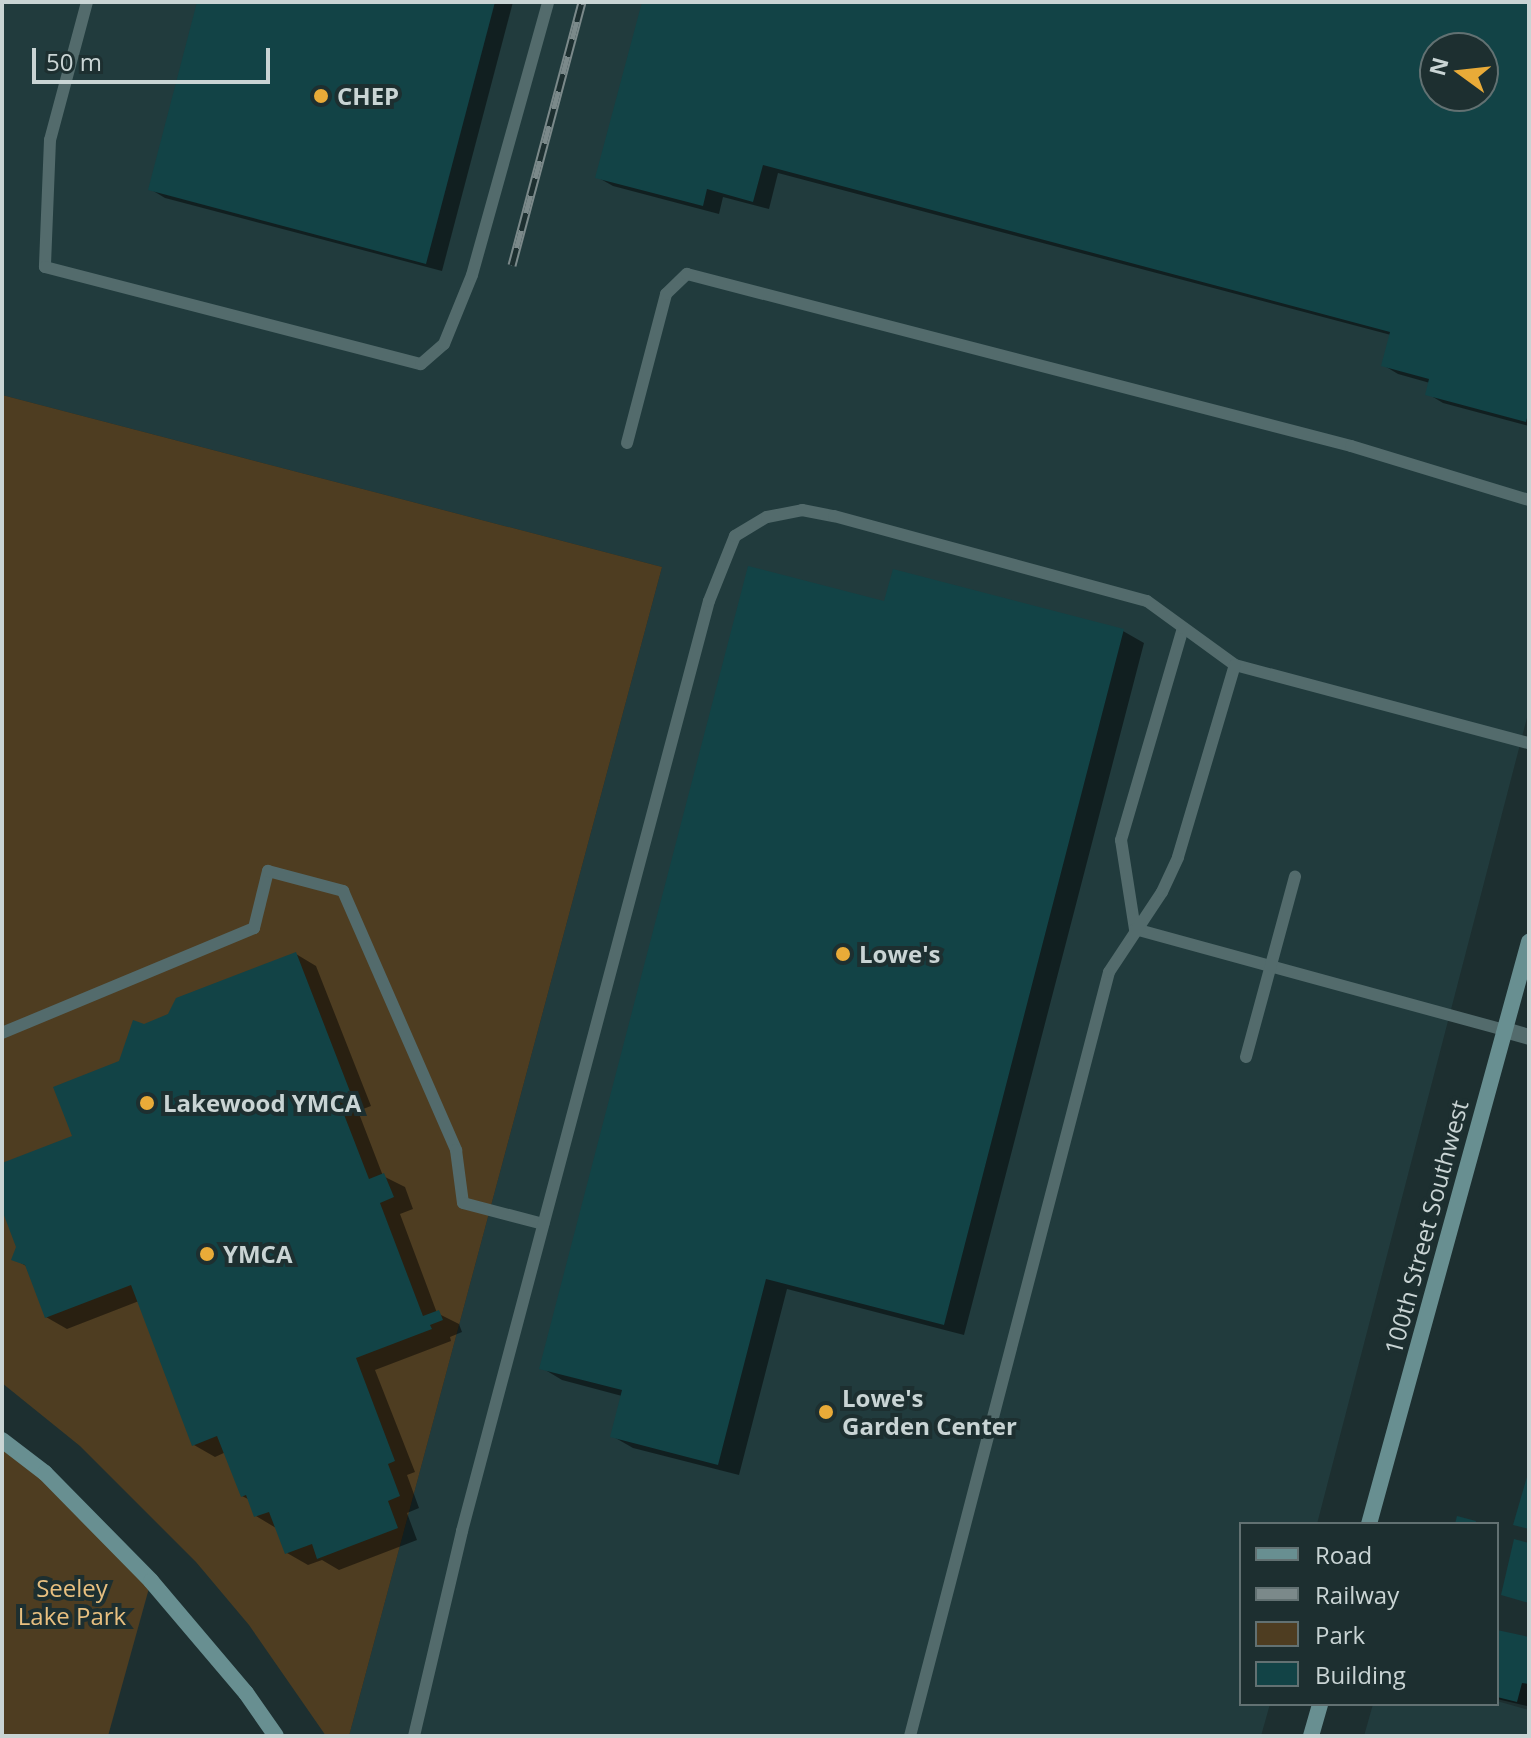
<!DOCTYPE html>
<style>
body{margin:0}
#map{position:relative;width:1531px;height:1738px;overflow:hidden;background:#1d2f30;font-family:"Open Sans",sans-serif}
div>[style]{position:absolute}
.built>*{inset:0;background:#213b3d}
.green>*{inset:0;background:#4e3d21}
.shadow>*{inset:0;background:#0007}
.building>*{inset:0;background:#124346}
.lane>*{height:12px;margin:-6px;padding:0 6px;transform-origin:6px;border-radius:6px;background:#536b6c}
.street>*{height:16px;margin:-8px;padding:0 8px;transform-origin:8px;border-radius:8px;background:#536b6c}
.secondary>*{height:16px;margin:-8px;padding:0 8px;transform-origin:8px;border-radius:8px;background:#688f91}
.rail>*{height:9px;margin-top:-4.5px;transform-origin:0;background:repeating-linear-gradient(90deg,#1d2f30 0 18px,#7b898a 0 36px);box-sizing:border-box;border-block:2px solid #7b898a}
.dots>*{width:22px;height:22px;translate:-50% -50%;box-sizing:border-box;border:4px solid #1d2f30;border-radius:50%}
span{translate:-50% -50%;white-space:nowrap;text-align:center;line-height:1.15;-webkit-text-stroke:8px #1d2f30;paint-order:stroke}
.poi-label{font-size:24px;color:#c9d4d4;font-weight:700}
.left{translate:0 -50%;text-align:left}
.street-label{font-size:24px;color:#c9d4d4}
.park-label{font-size:24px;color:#e8c080}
.frame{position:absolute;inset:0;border:4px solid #c9d4d4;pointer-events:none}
.legend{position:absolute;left:1239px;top:1522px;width:260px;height:184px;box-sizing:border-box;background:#1d2f30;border:2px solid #627172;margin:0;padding:10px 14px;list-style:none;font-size:24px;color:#c9d4d4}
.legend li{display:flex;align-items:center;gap:16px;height:40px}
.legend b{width:40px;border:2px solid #627172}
.north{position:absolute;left:1419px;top:32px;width:80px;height:80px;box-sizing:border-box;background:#1d2f30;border:2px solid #627172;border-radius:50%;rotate:285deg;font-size:22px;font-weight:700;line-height:32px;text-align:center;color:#c9d4d4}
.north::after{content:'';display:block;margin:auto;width:28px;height:36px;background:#e9ab38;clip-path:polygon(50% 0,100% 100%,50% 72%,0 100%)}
.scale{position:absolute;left:32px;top:48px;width:238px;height:36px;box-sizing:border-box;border:4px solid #c9d4d4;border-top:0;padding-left:10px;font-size:24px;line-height:28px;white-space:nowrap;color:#c9d4d4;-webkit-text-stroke:6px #1d2f30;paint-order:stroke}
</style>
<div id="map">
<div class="built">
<i style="clip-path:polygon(evenodd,2px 2px,1529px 2px,1529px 710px,1317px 1524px,1241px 1524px,1241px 1704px,1270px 1704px,1261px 1736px,349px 1736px,662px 567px,2px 395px,2px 2px,1435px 48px,1483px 48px,1483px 96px,1435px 96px,1435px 48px)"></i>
<i style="clip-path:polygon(1497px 1701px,1529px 1710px,1529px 1736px,1364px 1736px,1373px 1704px)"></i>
</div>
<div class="green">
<i style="clip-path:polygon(2px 395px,662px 567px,349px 1736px,326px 1736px,249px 1625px,196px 1562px,80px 1446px,2px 1383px)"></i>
<i style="clip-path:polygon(2px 1440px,151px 1581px,108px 1736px,2px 1736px)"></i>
</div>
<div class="shadow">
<i style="clip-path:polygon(199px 2px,513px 2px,442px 271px,165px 198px,150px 189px)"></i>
<i style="clip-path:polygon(evenodd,644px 2px,1529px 2px,1529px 426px,1443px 403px,1428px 394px,1430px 383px,1398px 374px,1383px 365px,1391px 335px,778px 173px,769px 209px,723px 197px,719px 214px,613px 186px,597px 177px,644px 2px,1435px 48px,1483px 48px,1483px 96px,1435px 96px,1435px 48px)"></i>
<i style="clip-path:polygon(886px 604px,1123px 631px,1144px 643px,964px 1335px,787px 1289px,739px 1475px,633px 1448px,612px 1436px,622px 1396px,562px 1380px,542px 1368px)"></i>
<i style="clip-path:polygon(296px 954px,316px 966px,371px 1106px,358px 1111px,383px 1176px,405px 1187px,413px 1209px,400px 1214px,437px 1313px,459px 1324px,462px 1332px,450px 1337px,451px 1341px,375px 1370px,415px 1472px,407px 1475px,419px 1508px,407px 1513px,417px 1540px,339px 1570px,322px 1560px,308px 1565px,287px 1553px,276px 1528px,256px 1516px,250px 1500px,242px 1496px,226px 1452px,215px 1457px,194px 1445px,139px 1301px,67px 1329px,46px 1317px,26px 1266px,14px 1259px,18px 1247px,2px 1204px,2px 1165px,74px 1137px,144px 1026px)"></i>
<i style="clip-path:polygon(1497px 1632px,1529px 1640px,1527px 1706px,1497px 1699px)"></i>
</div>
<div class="building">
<i style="clip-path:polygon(197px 2px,495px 2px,426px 264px,148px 190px)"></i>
<i style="clip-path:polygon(evenodd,642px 2px,1529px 2px,1529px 410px,1526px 422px,1425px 395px,1429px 379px,1381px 366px,1390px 332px,763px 165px,753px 202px,707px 189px,703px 206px,595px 178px,642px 2px,1435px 48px,1483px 48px,1483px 96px,1435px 96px,1435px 48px)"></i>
<i style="clip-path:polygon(748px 566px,884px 601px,893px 569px,1124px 629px,944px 1325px,766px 1279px,718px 1465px,610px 1437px,622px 1390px,539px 1369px)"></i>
<i style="clip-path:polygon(296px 952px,351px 1094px,338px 1099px,369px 1179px,384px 1173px,394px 1197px,380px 1203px,423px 1316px,439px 1310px,443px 1320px,430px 1325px,432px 1329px,356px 1358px,395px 1461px,388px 1464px,400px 1496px,388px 1501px,398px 1528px,317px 1559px,312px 1544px,285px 1554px,269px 1512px,254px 1517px,246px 1495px,241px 1497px,217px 1436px,192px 1446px,131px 1285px,45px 1318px,25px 1265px,11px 1260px,16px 1247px,2px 1210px,2px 1163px,72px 1136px,53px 1087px,119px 1061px,133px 1020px,144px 1024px,168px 1014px,176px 998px)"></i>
<i style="clip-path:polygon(1529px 1470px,1529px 1529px,1513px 1525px)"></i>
<i style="clip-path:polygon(1457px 1516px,1476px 1521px,1475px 1524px,1455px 1524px)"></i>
<i style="clip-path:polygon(1514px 1539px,1529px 1543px,1529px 1603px,1501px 1595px)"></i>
<i style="clip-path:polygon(1497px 1630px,1529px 1637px,1529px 1684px,1522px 1683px,1517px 1702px,1497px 1697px)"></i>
</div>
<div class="lane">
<i style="left:87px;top:2px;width:143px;rotate:105deg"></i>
<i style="left:50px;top:140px;width:127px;rotate:92.3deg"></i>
<i style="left:45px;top:267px;width:388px;rotate:14.5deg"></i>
<i style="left:421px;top:364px;width:30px;rotate:-41deg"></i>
<i style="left:444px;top:344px;width:74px;rotate:-67.9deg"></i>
<i style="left:472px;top:275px;width:283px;rotate:-74.4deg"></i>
<i style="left:627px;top:443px;width:154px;rotate:-75.3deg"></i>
<i style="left:666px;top:294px;width:29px;rotate:-44deg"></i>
<i style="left:687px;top:274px;width:686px;rotate:14.52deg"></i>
<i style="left:1351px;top:446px;width:186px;rotate:16.9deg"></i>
<i style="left:1183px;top:628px;width:221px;rotate:106.3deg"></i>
<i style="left:1121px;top:840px;width:90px;rotate:81.1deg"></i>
<i style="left:1135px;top:929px;width:384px;rotate:15.3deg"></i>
<i style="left:2px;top:1033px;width:273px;rotate:-22.6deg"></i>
<i style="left:254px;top:928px;width:59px;rotate:-76.2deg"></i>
<i style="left:268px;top:871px;width:78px;rotate:14.9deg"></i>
<i style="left:343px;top:891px;width:283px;rotate:66.4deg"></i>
<i style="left:456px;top:1150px;width:53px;rotate:82.5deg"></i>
<i style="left:463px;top:1203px;width:83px;rotate:14.7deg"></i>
<i style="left:1246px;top:1057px;width:187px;rotate:-74.8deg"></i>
<i style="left:414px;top:1736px;width:211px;rotate:-76.8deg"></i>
<i style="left:462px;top:1531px;width:962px;rotate:-75.13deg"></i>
<i style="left:709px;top:601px;width:70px;rotate:-68.2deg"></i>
<i style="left:735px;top:536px;width:37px;rotate:-31deg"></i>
<i style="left:767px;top:517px;width:36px;rotate:-11deg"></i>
<i style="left:802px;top:510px;width:33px;rotate:11deg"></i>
<i style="left:834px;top:516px;width:324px;rotate:15.2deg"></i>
<i style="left:1147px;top:601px;width:109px;rotate:36deg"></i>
<i style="left:1235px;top:665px;width:304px;rotate:14.9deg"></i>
<i style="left:910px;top:1736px;width:789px;rotate:-75.4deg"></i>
<i style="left:1109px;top:972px;width:96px;rotate:-56.5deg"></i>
<i style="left:1162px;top:892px;width:38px;rotate:-65deg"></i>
<i style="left:1178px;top:857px;width:200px;rotate:-73.5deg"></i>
</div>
<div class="street">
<i style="left:1505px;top:1030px;width:25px;rotate:16deg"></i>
</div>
<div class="secondary">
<i style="left:2px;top:1440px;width:54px;rotate:37.5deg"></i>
<i style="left:45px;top:1473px;width:151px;rotate:45.5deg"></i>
<i style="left:151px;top:1581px;width:147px;rotate:49.7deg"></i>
<i style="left:246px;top:1693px;width:52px;rotate:55.1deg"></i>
<i style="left:1369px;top:1524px;width:604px;rotate:-74.63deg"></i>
<i style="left:1311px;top:1736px;width:33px;rotate:-74deg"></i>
</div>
<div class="rail">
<i style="left:512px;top:265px;width:272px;rotate:-75.1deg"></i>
</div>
<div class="dots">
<i style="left:321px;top:96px;background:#e9ab38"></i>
<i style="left:843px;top:954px;background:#e9ab38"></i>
<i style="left:147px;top:1103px;background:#e9ab38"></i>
<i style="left:207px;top:1254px;background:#e9ab38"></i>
<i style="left:826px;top:1412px;background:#e9ab38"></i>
</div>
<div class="poi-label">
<span class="left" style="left:337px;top:96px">CHEP</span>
<span class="left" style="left:859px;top:954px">Lowe's</span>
<span class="left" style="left:163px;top:1103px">Lakewood YMCA</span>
<span class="left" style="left:223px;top:1254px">YMCA</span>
<span class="left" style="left:842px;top:1412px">Lowe's<br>Garden Center</span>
</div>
<div class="street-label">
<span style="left:1426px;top:1227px;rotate:-75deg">100th Street Southwest</span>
</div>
<div class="park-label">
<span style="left:72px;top:1602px">Seeley<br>Lake Park</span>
</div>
<div class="frame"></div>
<ul class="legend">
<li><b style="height:10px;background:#688f91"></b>Road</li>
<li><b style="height:10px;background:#7b898a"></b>Railway</li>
<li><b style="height:22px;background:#4e3d21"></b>Park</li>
<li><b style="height:22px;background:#124346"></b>Building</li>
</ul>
<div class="north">N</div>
<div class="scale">50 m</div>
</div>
